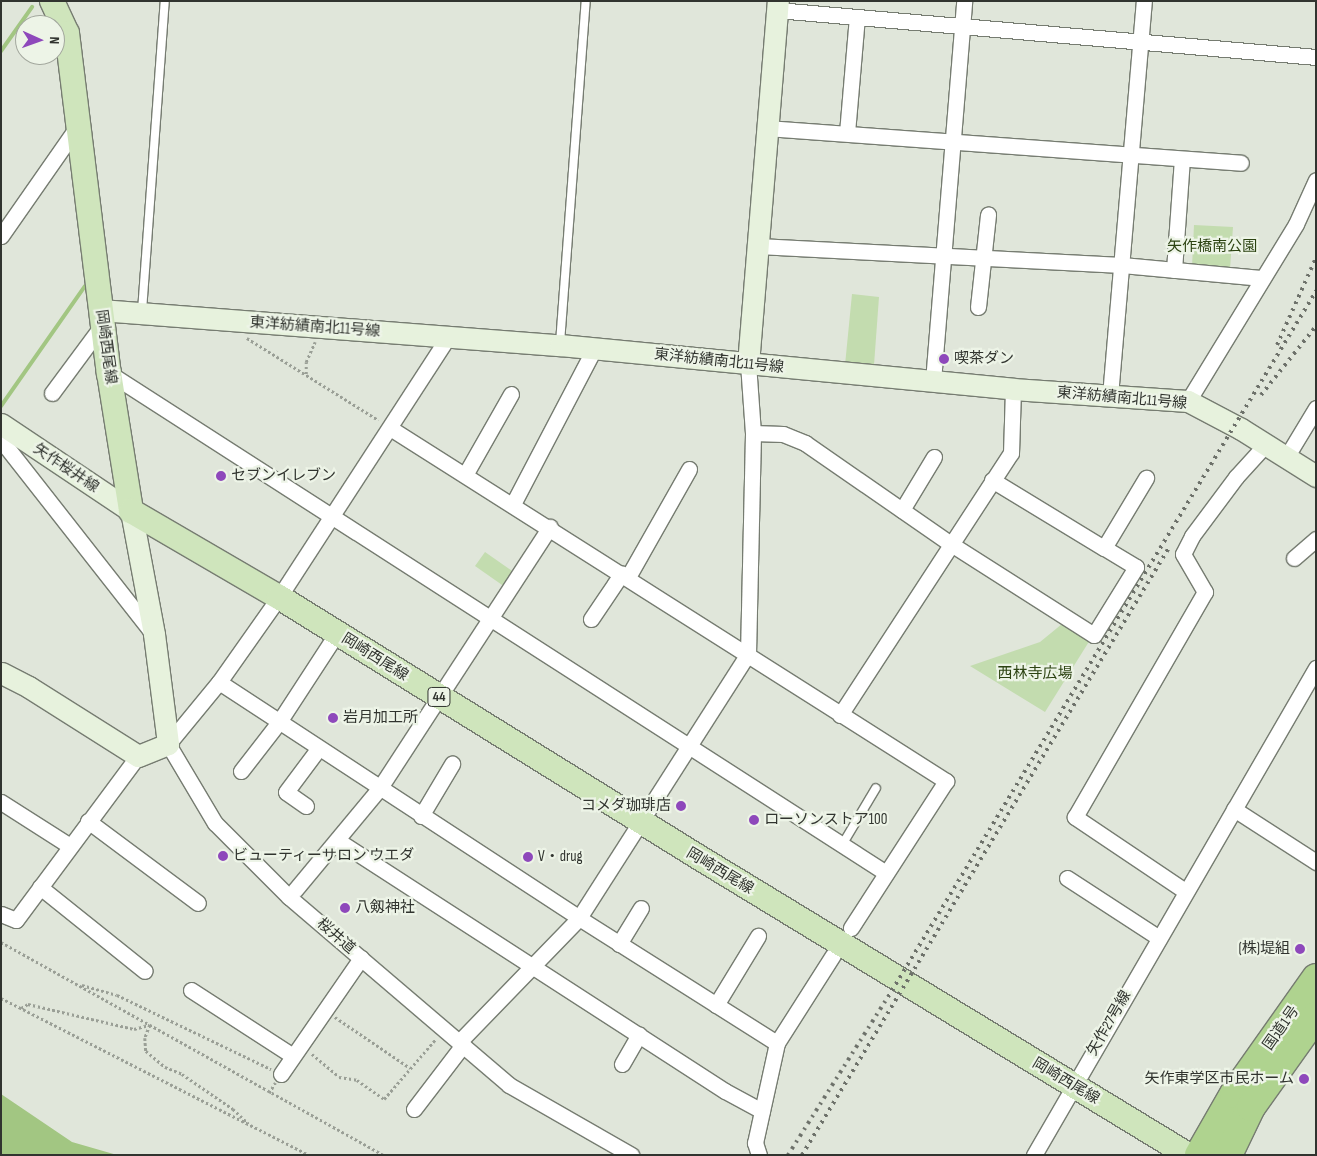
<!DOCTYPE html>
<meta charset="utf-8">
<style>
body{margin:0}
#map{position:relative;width:1317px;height:1156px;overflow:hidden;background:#e0e6da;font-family:"Sofia Sans Condensed","Noto Sans JP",sans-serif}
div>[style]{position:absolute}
.green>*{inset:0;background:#c3dcaf}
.water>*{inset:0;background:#a2c682}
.stream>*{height:4px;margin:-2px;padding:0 2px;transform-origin:2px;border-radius:2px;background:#a2c682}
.path>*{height:2.5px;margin-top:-1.25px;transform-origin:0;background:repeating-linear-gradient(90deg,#9a9f96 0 2.5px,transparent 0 5px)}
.roads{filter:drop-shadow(1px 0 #767c71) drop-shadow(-1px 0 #767c71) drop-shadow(0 1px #767c71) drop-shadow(0 -1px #767c71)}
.lane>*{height:8px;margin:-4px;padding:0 4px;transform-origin:4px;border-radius:4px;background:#fff}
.street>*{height:15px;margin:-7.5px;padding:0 7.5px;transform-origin:7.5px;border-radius:7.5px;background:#fff}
.secondary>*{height:21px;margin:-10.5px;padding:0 10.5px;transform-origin:10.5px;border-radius:10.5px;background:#e7f2dd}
.primary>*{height:24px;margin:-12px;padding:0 12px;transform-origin:12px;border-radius:12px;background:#cfe5bc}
.highway>*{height:28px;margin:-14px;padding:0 14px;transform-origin:14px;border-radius:14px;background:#afd38f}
.rail>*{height:4px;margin-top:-2px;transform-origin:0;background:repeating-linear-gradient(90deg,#6d716a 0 2.5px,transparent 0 7.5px)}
.dots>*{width:14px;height:14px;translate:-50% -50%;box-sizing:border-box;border:2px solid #edf4e7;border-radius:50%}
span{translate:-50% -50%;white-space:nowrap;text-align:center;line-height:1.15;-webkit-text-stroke:4.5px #edf4e7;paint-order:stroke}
.shield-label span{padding:1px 4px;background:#edf4e7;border:1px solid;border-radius:4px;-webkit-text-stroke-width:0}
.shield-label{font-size:14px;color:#31342f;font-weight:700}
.park-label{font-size:15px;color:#2c4312}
.street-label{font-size:15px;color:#31342f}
.poi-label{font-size:15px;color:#31342f}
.left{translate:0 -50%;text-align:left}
.right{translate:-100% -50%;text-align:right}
.frame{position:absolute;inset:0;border:2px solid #31342f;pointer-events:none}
.north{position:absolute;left:15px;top:15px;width:50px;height:50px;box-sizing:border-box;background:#edf4e7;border:1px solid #a2a79d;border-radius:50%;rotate:92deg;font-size:14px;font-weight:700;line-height:20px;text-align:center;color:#31342f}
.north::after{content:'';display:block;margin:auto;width:18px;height:22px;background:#8e48bb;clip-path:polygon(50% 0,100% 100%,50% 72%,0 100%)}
</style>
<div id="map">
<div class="green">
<i style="clip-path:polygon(1194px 225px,1233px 227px,1230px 269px,1192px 267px)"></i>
<i style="clip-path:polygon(852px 294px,879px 297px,874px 365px,845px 365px)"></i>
<i style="clip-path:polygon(485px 552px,515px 573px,505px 587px,475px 566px)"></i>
<i style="clip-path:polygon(1062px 624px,1090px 640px,1045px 712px,970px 666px,1040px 642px)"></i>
</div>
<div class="water">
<i style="clip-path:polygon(1px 1094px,72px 1142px,117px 1155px,1px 1155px)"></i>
</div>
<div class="stream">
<i style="left:1px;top:51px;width:54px;rotate:-54.8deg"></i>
<i style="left:1px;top:406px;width:146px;rotate:-55deg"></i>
</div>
<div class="path">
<i style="left:247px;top:338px;width:155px;rotate:32deg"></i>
<i style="left:306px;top:374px;width:12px;rotate:-90deg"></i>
<i style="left:306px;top:362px;width:22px;rotate:-66deg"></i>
<i style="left:1px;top:942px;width:437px;rotate:29.1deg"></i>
<i style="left:82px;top:985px;width:36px;rotate:16deg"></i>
<i style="left:117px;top:995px;width:171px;rotate:25.7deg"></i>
<i style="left:1px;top:998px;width:346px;rotate:27deg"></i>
<i style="left:21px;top:1008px;width:8px;rotate:-30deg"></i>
<i style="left:28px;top:1004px;width:109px;rotate:13.3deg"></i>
<i style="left:134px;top:1029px;width:16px;rotate:-15deg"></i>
<i style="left:335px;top:1017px;width:91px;rotate:34.2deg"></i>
<i style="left:150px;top:1025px;width:14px;rotate:111deg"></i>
<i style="left:145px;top:1038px;width:13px;rotate:86deg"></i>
<i style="left:146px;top:1051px;width:25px;rotate:40deg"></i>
<i style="left:165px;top:1067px;width:18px;rotate:22deg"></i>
<i style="left:182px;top:1074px;width:62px;rotate:34.5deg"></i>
<i style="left:233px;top:1109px;width:21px;rotate:43deg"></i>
<i style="left:312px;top:1054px;width:35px;rotate:40deg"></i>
<i style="left:339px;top:1077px;width:18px;rotate:9deg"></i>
<i style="left:357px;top:1080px;width:33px;rotate:35deg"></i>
<i style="left:384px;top:1099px;width:78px;rotate:-49.2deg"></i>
<i style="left:269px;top:1093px;width:12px;rotate:-59deg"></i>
</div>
<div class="roads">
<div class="lane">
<i style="left:142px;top:311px;width:311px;rotate:-85.8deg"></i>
<i style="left:560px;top:343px;width:343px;rotate:-85.7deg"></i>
<i style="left:842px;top:845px;width:66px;rotate:-59.2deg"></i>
</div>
<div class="street">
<i style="left:777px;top:10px;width:541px;rotate:4.98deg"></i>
<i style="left:767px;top:128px;width:475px;rotate:4.2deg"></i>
<i style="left:847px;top:133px;width:116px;rotate:-85.1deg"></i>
<i style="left:1px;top:236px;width:136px;rotate:-55.1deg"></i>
<i style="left:758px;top:246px;width:364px;rotate:3deg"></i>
<i style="left:1122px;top:265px;width:141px;rotate:5.3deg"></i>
<i style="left:1174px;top:270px;width:111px;rotate:-85.9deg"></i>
<i style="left:978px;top:307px;width:93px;rotate:-83.8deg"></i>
<i style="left:448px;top:337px;width:310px;rotate:123deg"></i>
<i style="left:279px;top:597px;width:104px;rotate:125.2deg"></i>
<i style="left:219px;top:682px;width:80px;rotate:129.4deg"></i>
<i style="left:168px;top:744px;width:92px;rotate:59.3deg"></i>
<i style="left:215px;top:823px;width:105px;rotate:45deg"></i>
<i style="left:289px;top:897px;width:289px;rotate:40.5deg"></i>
<i style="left:509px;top:1085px;width:141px;rotate:29.8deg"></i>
<i style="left:109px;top:373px;width:924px;rotate:32.76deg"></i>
<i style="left:933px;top:381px;width:381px;rotate:-85.3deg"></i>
<i style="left:52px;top:393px;width:86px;rotate:-53.5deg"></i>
<i style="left:1110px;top:396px;width:396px;rotate:-85.1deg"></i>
<i style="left:1188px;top:401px;width:207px;rotate:-58.6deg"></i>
<i style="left:1296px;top:224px;width:48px;rotate:-65.6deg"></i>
<i style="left:390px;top:428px;width:659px;rotate:32.41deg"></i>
<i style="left:946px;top:781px;width:175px;rotate:122.9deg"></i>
<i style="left:753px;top:433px;width:30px;rotate:2deg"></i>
<i style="left:783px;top:434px;width:24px;rotate:22deg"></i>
<i style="left:805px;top:443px;width:178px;rotate:34.7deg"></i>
<i style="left:951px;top:544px;width:169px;rotate:32.5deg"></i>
<i style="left:1094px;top:635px;width:80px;rotate:-58.3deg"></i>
<i style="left:1136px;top:567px;width:37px;rotate:-149deg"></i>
<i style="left:1px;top:440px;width:243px;rotate:51.9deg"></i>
<i style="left:1287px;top:456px;width:56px;rotate:-58.9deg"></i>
<i style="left:465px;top:475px;width:93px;rotate:-60.4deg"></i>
<i style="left:992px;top:480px;width:131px;rotate:31.3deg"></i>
<i style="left:1104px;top:548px;width:82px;rotate:-59deg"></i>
<i style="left:513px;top:504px;width:175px;rotate:-62.4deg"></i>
<i style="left:902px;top:510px;width:62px;rotate:-58.9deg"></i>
<i style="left:1294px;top:558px;width:29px;rotate:-41deg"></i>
<i style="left:628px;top:577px;width:124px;rotate:-60.5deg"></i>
<i style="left:591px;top:619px;width:55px;rotate:-56deg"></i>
<i style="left:219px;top:682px;width:430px;rotate:33.2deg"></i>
<i style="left:579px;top:918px;width:234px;rotate:32.3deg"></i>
<i style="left:840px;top:715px;width:313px;rotate:-56.9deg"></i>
<i style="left:1011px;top:453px;width:64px;rotate:-88.2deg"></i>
<i style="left:241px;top:771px;width:62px;rotate:-52.2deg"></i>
<i style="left:279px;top:722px;width:106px;rotate:-56.9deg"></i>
<i style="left:1px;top:802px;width:82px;rotate:32.5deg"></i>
<i style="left:306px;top:806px;width:24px;rotate:-145deg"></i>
<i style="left:286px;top:792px;width:54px;rotate:-53.3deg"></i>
<i style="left:1234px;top:809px;width:98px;rotate:32.9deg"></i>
<i style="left:421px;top:816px;width:61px;rotate:-59.2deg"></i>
<i style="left:88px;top:821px;width:137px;rotate:36.7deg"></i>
<i style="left:337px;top:840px;width:462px;rotate:32.9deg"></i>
<i style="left:725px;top:1091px;width:42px;rotate:28.4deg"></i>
<i style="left:1067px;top:878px;width:110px;rotate:33.1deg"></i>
<i style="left:40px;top:887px;width:134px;rotate:38.7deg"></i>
<i style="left:295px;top:890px;width:131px;rotate:-50.3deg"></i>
<i style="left:379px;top:789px;width:313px;rotate:-56.9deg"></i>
<i style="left:1185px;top:891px;width:133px;rotate:-146.1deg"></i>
<i style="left:1075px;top:817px;width:260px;rotate:-60deg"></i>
<i style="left:1205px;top:592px;width:44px;rotate:-120.1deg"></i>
<i style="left:1183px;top:554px;width:20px;rotate:-63deg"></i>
<i style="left:1192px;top:536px;width:74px;rotate:-53.3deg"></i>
<i style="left:1236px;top:477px;width:45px;rotate:-47.7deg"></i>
<i style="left:1px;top:914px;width:16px;rotate:22deg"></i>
<i style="left:16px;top:920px;width:204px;rotate:-53.4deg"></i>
<i style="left:619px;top:944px;width:42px;rotate:-58.6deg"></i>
<i style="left:191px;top:990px;width:121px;rotate:32.9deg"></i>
<i style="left:716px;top:1005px;width:81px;rotate:-58.7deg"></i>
<i style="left:459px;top:1042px;width:173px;rotate:-45.9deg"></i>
<i style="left:579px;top:918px;width:313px;rotate:-57.4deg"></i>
<i style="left:748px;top:654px;width:221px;rotate:-88.7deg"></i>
<i style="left:753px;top:433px;width:69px;rotate:-94.1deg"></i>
<i style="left:622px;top:1064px;width:34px;rotate:-60deg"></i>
<i style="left:281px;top:1074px;width:141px;rotate:-55.4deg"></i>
<i style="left:414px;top:1109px;width:81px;rotate:-52.6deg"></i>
<i style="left:759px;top:1155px;width:13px;rotate:-108deg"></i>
<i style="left:755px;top:1143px;width:102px;rotate:-77.6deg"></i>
<i style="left:777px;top:1043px;width:104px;rotate:-57.5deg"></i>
<i style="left:1034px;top:1155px;width:563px;rotate:-59.93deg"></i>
</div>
<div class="secondary">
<i style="left:101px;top:310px;width:460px;rotate:4.4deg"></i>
<i style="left:560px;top:345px;width:455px;rotate:5.5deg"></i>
<i style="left:1013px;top:389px;width:175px;rotate:3.9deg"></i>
<i style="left:1188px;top:401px;width:60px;rotate:27.8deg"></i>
<i style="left:1241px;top:429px;width:89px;rotate:32.1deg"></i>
<i style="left:748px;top:364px;width:364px;rotate:-85.3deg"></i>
<i style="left:1px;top:424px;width:156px;rotate:33.8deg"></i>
<i style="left:131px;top:511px;width:125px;rotate:79.4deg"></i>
<i style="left:154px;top:634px;width:111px;rotate:82.7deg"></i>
<i style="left:168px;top:744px;width:32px;rotate:158deg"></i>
<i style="left:138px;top:756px;width:129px;rotate:-147.7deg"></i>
<i style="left:29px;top:687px;width:31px;rotate:-153deg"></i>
</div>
<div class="primary">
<i style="left:52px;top:1px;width:35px;rotate:65deg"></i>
<i style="left:67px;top:33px;width:343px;rotate:83deg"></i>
<i style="left:109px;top:373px;width:140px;rotate:80.9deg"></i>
<i style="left:131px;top:511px;width:171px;rotate:30.2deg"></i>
<i style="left:279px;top:597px;width:490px;rotate:31.8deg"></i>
<i style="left:695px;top:855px;width:577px;rotate:31.32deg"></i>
</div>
<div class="highway">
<i style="left:1199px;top:1155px;width:70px;rotate:-60.2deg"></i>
<i style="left:1234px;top:1094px;width:142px;rotate:-54.7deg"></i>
<i style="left:1228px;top:1155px;width:53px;rotate:-64.4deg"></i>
<i style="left:1251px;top:1107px;width:112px;rotate:-54.5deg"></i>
</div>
</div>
<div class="rail">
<i style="left:1277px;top:345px;width:95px;rotate:-65.9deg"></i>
<i style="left:1261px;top:395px;width:88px;rotate:-51.4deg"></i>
<i style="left:788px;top:1155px;width:187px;rotate:-57.7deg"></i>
<i style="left:888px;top:997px;width:826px;rotate:-58.77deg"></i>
<i style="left:802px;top:1155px;width:712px;rotate:-58.86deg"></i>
</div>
<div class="dots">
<i style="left:944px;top:359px;background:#8e48bb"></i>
<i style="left:221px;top:476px;background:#8e48bb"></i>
<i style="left:333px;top:718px;background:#8e48bb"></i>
<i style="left:681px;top:806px;background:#8e48bb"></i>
<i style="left:754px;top:820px;background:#8e48bb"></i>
<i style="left:223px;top:856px;background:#8e48bb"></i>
<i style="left:528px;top:857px;background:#8e48bb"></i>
<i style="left:345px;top:908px;background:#8e48bb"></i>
<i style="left:1300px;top:949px;background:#8e48bb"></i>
<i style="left:1304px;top:1079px;background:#8e48bb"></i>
</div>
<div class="shield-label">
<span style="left:439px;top:697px">44</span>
</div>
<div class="park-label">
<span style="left:1212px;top:247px">矢作橋南公園</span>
<span style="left:1035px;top:674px">西林寺広場</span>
</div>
<div class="street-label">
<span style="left:315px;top:327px;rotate:4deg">東洋紡績南北11号線</span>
<span style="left:106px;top:347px;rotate:82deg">岡崎西尾線</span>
<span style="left:719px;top:361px;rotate:6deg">東洋紡績南北11号線</span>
<span style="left:1122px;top:398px;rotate:5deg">東洋紡績南北11号線</span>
<span style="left:66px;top:468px;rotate:34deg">矢作桜井線</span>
<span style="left:375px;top:657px;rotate:32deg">岡崎西尾線</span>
<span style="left:720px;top:871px;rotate:31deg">岡崎西尾線</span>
<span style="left:336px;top:936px;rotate:41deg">桜井道</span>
<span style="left:1109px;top:1023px;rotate:-60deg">矢作27号線</span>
<span style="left:1281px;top:1028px;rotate:-55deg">国道1号</span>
<span style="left:1066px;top:1081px;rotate:31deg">岡崎西尾線</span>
</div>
<div class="poi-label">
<span class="left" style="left:954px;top:359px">喫茶ダン</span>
<span class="left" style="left:231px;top:476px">セブンイレブン</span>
<span class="left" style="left:343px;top:718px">岩月加工所</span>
<span class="right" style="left:671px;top:806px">コメダ珈琲店</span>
<span class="left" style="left:764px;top:820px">ローソンストア100</span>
<span class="left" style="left:233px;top:856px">ビューティーサロン ウエダ</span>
<span class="left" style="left:538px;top:857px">V・drug</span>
<span class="left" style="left:355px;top:908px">八剱神社</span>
<span class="right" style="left:1290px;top:949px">(株)堤組</span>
<span class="right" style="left:1294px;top:1079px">矢作東学区市民ホーム</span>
</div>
<div class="frame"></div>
<div class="north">N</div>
</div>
